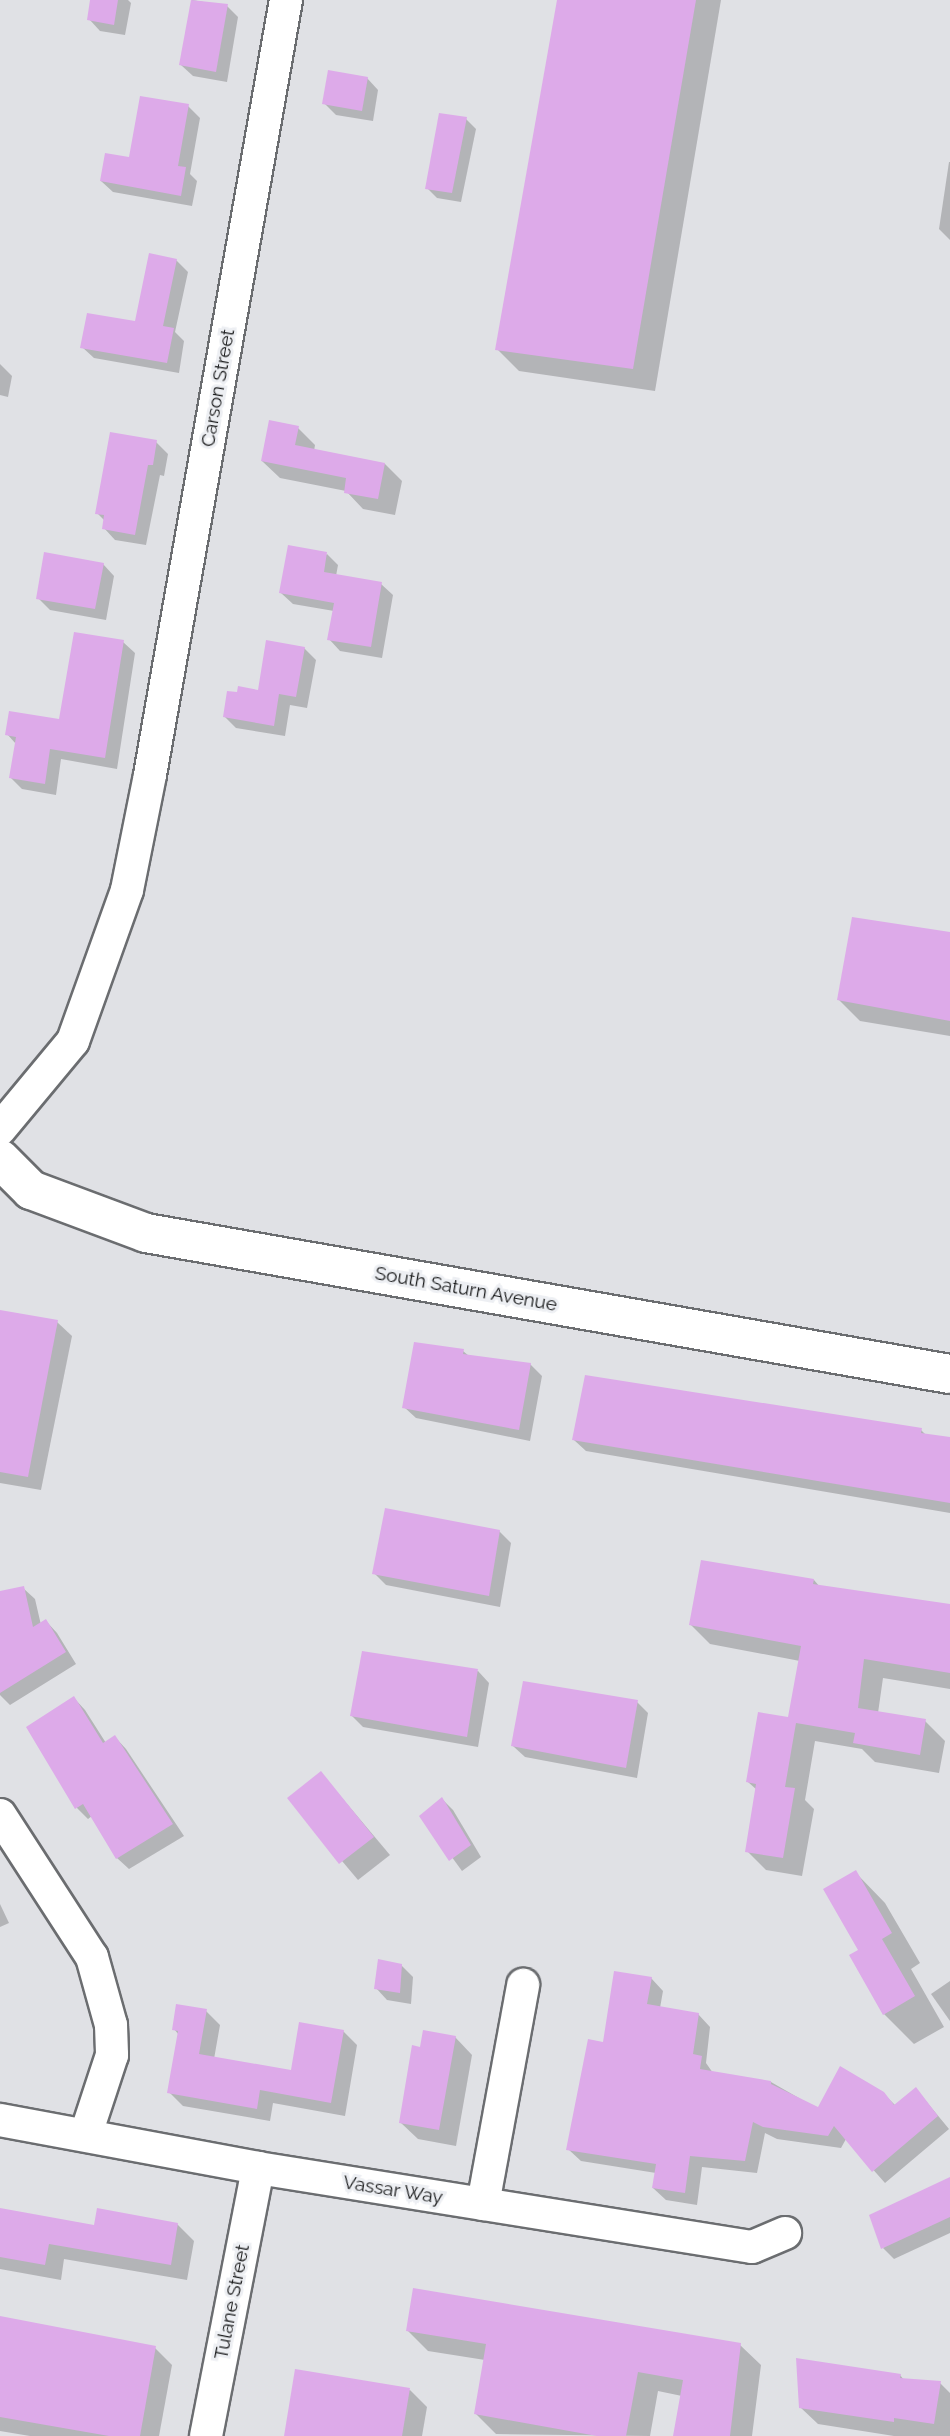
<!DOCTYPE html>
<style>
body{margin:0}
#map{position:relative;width:950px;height:2436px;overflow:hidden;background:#e0e1e5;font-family:Raleway,sans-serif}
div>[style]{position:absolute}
.shadow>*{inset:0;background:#0003}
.building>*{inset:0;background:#ddaae9}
.roads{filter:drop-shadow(2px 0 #6b6d70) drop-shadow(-2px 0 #6b6d70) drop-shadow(0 2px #6b6d70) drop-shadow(0 -2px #6b6d70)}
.minor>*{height:32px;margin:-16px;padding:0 16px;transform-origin:16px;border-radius:16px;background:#fff}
.tertiary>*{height:38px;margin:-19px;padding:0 19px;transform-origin:19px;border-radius:19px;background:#fff}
span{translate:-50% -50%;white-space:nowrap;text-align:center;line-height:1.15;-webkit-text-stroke:6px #edeff3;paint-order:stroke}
.street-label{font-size:19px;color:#18191a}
</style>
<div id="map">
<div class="shadow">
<i style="clip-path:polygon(92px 0,128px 0,131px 3px,125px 35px,100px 31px,89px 19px)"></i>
<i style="clip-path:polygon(192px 0,227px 6px,238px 17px,227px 82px,193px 76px,181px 65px)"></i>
<i style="clip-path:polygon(559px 0,721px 0,655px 391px,519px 371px,497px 349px)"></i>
<i style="clip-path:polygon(367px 78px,378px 90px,373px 121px,336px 115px,324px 103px)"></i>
<i style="clip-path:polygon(188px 106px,200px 118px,190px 174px,197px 181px,192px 206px,113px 192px,101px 181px,130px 159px)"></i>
<i style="clip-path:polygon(466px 119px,476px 129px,461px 202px,437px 198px,427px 188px)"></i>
<i style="clip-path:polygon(949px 162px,950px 162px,950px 240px,939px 229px)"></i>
<i style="clip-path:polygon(176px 260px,188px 272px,175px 332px,184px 341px,179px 373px,94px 358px,82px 347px,136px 323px)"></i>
<i style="clip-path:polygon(0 364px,12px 376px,8px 397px,0 395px)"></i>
<i style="clip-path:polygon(298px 428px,315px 445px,314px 451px,385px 464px,402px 481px,395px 515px,363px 509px,346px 491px,280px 478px,262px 461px)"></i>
<i style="clip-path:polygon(156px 442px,168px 454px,164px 476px,160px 475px,146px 545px,115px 540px,104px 528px,105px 521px,97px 513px)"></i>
<i style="clip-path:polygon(327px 554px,338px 565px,336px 576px,381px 584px,393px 595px,382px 658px,340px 651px,329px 639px,334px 611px,293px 604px,281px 593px)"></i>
<i style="clip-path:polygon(103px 564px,114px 576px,106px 620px,50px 610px,38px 598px)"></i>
<i style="clip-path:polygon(123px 642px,135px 653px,117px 769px,61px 759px,56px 795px,22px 789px,11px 778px,16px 744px,7px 734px,60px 721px)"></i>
<i style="clip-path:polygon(304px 648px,316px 660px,307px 708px,290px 705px,285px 736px,236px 728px,225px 717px,238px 694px,259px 692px)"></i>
<i style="clip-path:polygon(950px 933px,950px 1036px,860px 1021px,839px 1000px)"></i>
<i style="clip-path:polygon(0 1312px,57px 1322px,72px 1336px,41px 1490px,0 1483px)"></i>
<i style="clip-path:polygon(463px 1351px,469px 1356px,530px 1364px,542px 1376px,530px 1441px,416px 1418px,404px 1407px)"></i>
<i style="clip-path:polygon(921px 1430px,926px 1435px,950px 1438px,950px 1513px,586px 1451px,574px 1440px)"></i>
<i style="clip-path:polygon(499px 1531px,511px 1543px,500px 1607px,386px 1585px,374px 1573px)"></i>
<i style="clip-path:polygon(814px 1580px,820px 1587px,950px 1606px,950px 1689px,883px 1678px,878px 1713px,925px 1721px,945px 1741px,939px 1773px,875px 1762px,862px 1749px,815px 1741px,805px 1800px,814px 1809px,802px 1876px,766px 1870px,747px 1851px,757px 1790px,748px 1782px,789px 1719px,800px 1661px,710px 1644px,691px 1625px)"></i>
<i style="clip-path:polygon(23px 1588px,35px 1599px,41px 1625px,46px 1621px,57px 1633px,76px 1664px,10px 1705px,0 1695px,0 1593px)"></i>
<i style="clip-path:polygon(478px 1671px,489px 1683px,478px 1747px,363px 1727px,352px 1716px)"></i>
<i style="clip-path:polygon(74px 1698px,85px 1710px,106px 1743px,115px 1737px,126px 1749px,184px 1836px,129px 1869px,117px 1858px,92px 1816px,88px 1819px,77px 1808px)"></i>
<i style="clip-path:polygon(637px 1702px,648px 1713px,637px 1778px,525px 1757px,513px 1746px)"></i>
<i style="clip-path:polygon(321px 1773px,390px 1855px,358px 1880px,289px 1798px)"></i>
<i style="clip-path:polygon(442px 1799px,453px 1810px,481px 1857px,462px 1871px,422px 1816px)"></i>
<i style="clip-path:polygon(855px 1872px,885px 1903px,920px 1963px,911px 1969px,944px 2027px,914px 2044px,884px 2014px,860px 1950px)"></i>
<i style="clip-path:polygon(0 1904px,9px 1923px,0 1927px)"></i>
<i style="clip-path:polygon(401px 1965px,413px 1977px,411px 2004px,387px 2000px,376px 1988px)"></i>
<i style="clip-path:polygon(651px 1978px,663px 1991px,660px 2008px,698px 2014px,710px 2027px,706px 2063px,713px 2073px,771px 2082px,818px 2109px,883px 2093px,896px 2106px,916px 2089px,949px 2129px,885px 2183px,846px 2139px,841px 2148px,777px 2139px,765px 2133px,757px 2173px,702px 2167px,697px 2205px,666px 2200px,653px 2188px,656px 2173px,581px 2161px,568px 2149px,605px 2044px)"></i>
<i style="clip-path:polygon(950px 1981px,950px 2021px,931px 1994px)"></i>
<i style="clip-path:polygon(206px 2011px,220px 2025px,214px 2059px,292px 2072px,343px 2031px,357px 2045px,345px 2116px,273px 2103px,270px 2121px,183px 2106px,169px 2092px,179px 2035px,174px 2029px)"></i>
<i style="clip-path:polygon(455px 2037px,472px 2055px,456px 2146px,418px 2139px,400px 2122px,422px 2049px)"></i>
<i style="clip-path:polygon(950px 2183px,950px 2233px,894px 2259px,883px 2248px)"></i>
<i style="clip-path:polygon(0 2210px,96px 2227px,177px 2224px,194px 2241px,187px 2280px,64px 2259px,61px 2280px,0 2269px)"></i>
<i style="clip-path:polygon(0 2319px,155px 2348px,172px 2365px,159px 2436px,30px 2436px,0 2431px)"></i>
<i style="clip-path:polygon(408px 2331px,740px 2345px,761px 2365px,752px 2436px,675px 2436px,682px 2396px,658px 2391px,650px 2436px,496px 2434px,476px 2414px,485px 2360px,428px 2351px)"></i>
<i style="clip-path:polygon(900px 2375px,904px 2380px,940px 2383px,950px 2393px,950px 2436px,894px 2436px,818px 2424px,800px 2407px)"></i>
<i style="clip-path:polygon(410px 2390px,427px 2407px,422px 2436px,285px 2436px)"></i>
</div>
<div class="building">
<i style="clip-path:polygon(90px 0,118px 0,114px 25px,87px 20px)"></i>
<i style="clip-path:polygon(191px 0,228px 4px,216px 72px,179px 65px)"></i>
<i style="clip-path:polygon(557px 0,696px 0,633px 369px,495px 350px)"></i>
<i style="clip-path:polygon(328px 70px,368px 77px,362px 111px,322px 104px)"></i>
<i style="clip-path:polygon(140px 96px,189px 104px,178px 166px,186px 167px,181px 196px,100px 181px,105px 153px,129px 157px)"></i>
<i style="clip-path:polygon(439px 113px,467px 117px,452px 193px,425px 189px)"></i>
<i style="clip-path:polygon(149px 253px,177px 259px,163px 326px,174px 328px,167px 363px,80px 348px,87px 313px,135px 321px)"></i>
<i style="clip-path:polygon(269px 420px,299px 426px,295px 445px,385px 463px,378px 499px,344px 493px,346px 478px,261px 461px)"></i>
<i style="clip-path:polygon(110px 432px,157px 440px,153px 465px,148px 465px,135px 535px,102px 529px,104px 515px,95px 514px)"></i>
<i style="clip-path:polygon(288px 545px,327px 552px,324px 572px,382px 582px,371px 647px,327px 640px,334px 603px,279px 593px)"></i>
<i style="clip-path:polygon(44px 552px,104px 563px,95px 609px,36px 599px)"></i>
<i style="clip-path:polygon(74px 632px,124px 640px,105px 758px,50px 749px,45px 784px,9px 778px,16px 737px,5px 735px,9px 711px,59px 719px)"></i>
<i style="clip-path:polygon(266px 640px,305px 647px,296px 697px,279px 694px,274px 726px,223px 717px,227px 691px,237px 692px,238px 686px,258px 690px)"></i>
<i style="clip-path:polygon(852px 917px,950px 932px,950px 1021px,837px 1000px)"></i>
<i style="clip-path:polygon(0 1310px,58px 1320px,28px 1477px,0 1472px)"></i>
<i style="clip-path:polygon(414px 1342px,464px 1349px,463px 1354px,531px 1363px,519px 1430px,402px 1408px)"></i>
<i style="clip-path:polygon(585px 1375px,922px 1428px,921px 1433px,950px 1437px,950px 1503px,572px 1440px)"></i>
<i style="clip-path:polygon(385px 1508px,500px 1530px,489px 1596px,372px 1574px)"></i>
<i style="clip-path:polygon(701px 1560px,814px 1579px,813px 1584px,950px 1604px,950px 1673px,864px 1659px,858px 1708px,926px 1719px,920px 1755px,853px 1743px,855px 1733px,796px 1723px,785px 1787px,795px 1788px,783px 1858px,745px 1852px,756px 1784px,746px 1782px,758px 1712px,788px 1717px,801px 1646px,689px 1625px)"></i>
<i style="clip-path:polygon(24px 1586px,33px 1627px,46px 1619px,66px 1652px,0 1693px,0 1591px)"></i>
<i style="clip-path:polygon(362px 1651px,478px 1669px,467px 1737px,350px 1716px)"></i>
<i style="clip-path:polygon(523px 1681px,638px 1700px,626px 1768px,511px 1746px)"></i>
<i style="clip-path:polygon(74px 1696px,103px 1743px,115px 1735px,173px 1824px,116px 1859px,83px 1804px,75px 1809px,26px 1727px)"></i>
<i style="clip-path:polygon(321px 1771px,374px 1837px,339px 1864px,287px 1798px)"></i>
<i style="clip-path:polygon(442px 1797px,471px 1845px,449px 1861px,419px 1816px)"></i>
<i style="clip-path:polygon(856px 1870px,892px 1933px,882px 1939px,915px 1996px,883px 2015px,849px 1955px,858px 1950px,823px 1889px)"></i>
<i style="clip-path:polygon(378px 1959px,402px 1964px,400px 1993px,374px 1989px)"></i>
<i style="clip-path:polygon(614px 1971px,652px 1977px,647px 2004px,699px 2013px,693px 2054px,702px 2056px,700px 2069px,771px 2081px,771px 2084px,818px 2107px,840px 2066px,884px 2092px,894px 2105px,916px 2087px,938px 2116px,872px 2172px,834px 2126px,828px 2136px,763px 2127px,753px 2122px,745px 2161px,690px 2156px,685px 2193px,652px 2188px,656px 2164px,566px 2150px,588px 2039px,603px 2042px)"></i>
<i style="clip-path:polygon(176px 2004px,207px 2009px,199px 2054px,291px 2070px,299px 2022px,344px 2030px,331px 2103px,260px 2090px,257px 2109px,167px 2093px,178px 2031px,172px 2030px)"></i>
<i style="clip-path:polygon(423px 2030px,456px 2036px,439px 2130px,399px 2123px,412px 2045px,420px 2047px)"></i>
<i style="clip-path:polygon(950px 2177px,950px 2217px,881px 2249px,869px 2215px)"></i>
<i style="clip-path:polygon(0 2208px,94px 2225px,97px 2208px,178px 2223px,171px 2265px,49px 2244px,45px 2265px,0 2257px)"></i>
<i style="clip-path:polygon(413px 2288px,741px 2343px,730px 2436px,673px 2436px,683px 2380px,638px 2372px,626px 2436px,597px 2436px,474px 2414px,486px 2344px,406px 2331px)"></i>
<i style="clip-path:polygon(0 2316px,156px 2346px,140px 2436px,109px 2436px,0 2417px)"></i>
<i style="clip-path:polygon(796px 2358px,901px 2374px,900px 2378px,941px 2381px,934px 2424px,894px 2418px,894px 2422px,799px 2408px)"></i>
<i style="clip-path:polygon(295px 2369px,410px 2388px,402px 2436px,284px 2436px)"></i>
</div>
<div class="roads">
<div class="minor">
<i style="left:0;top:1129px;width:114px;rotate:-50.3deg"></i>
<i style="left:73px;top:1041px;width:160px;rotate:-70.3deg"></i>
<i style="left:127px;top:890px;width:117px;rotate:-78.7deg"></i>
<i style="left:150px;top:775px;width:787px;rotate:-80.05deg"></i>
<i style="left:0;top:1815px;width:169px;rotate:57.1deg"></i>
<i style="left:92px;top:1957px;width:71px;rotate:74.4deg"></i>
<i style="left:111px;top:2025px;width:30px;rotate:88deg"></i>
<i style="left:112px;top:2055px;width:83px;rotate:108.2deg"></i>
<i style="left:0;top:2120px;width:262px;rotate:10.5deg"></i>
<i style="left:258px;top:2168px;width:500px;rotate:9.09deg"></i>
<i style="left:752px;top:2247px;width:36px;rotate:-23deg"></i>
<i style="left:483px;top:2204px;width:223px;rotate:-79.6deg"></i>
<i style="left:206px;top:2436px;width:273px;rotate:-79deg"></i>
</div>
<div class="tertiary">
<i style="left:0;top:1159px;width:44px;rotate:45deg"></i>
<i style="left:31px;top:1190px;width:123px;rotate:20.5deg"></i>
<i style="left:146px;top:1233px;width:816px;rotate:9.95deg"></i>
</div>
</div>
<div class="street-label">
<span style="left:218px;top:388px;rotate:-80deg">Carson Street</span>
<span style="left:466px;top:1289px;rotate:10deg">South Saturn Avenue</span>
<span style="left:393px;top:2190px;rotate:9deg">Vassar Way</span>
<span style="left:232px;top:2302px;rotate:-79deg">Tulane Street</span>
</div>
</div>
